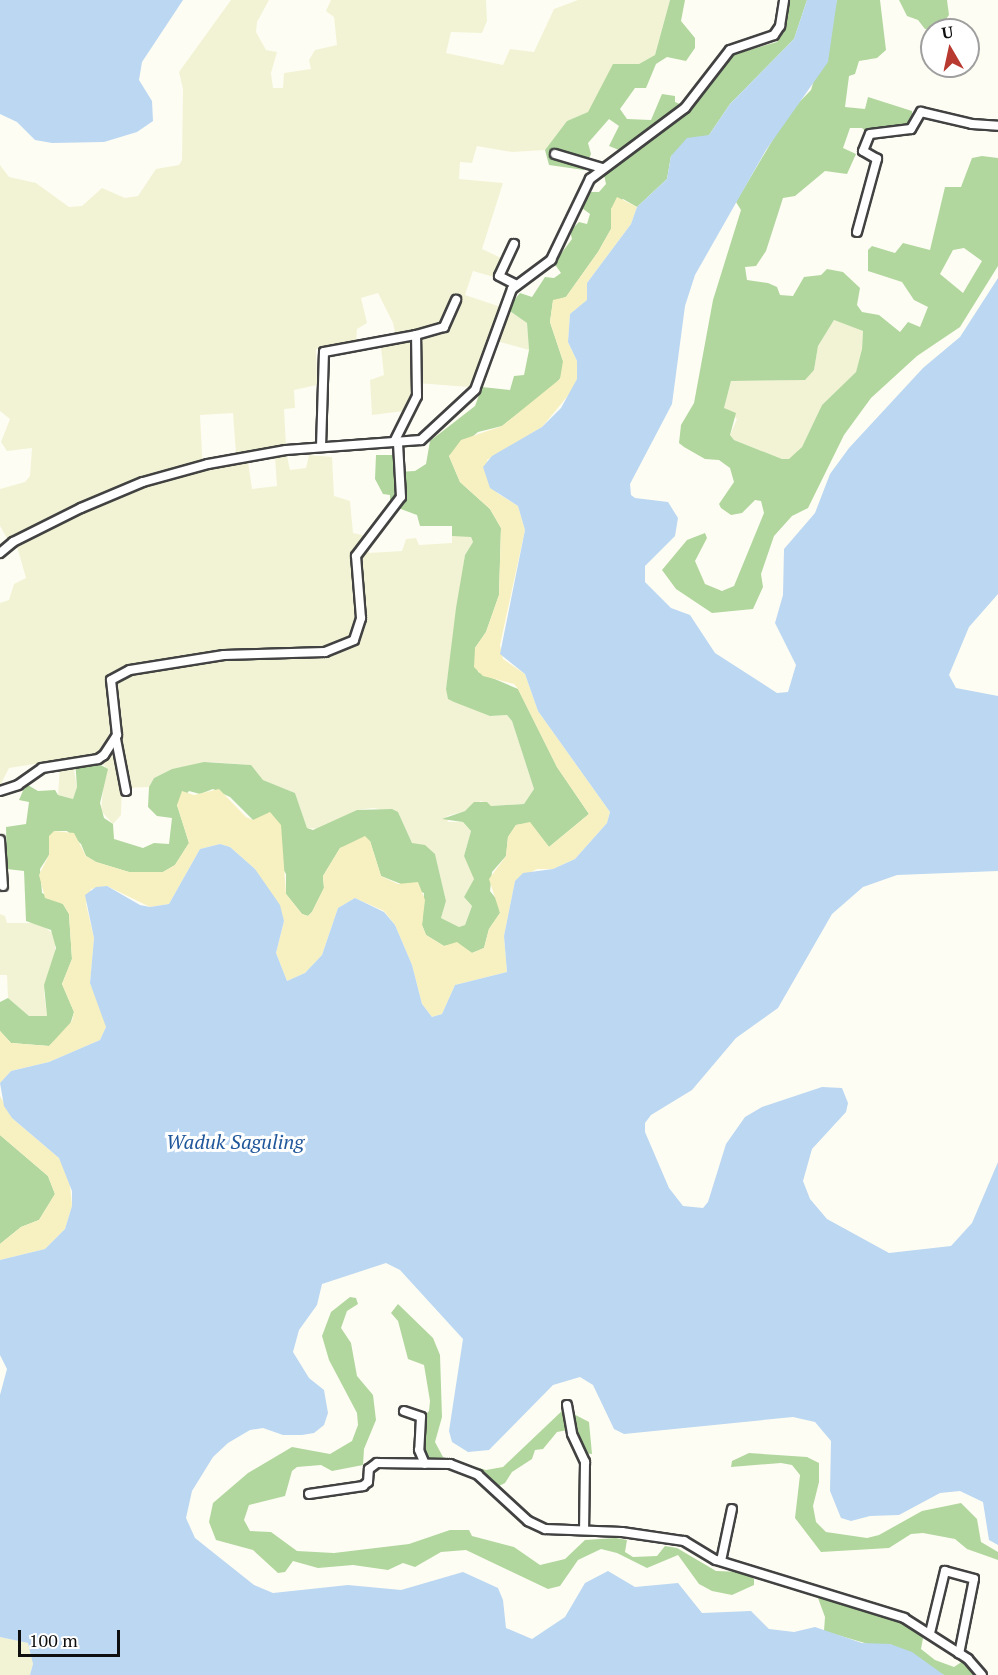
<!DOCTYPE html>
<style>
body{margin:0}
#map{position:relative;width:998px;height:1675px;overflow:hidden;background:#fefdf3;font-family:"PT Serif",serif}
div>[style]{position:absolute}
.farmland>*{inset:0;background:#f2f3d4}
.forest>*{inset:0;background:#b1d79e}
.sand>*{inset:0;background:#f7f1c2}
.water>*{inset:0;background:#bbd7f2}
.roads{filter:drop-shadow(2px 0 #424242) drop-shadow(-2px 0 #424242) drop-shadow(0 2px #424242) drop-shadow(0 -2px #424242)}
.street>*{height:8px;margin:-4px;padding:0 4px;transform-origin:4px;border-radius:4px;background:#fff}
span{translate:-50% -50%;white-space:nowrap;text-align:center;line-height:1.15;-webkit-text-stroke:6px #fff;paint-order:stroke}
.water-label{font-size:20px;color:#20579a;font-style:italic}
.north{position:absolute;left:920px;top:18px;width:60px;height:60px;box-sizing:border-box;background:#fff;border:2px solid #9f9f9f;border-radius:50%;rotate:351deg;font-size:16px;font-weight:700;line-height:24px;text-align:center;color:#0f0f0f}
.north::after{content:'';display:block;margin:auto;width:21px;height:27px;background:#b73930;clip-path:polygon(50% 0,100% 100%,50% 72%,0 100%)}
.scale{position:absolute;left:18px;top:1630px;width:102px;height:27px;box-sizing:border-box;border:3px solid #0f0f0f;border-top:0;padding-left:8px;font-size:18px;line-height:21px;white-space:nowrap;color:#0f0f0f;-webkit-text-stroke:4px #fff;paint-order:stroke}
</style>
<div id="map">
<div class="farmland">
<i style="clip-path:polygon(231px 0,269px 0,257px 22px,256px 32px,266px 50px,277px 52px,271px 73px,273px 88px,283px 88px,284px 73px,311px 69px,309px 60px,315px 50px,337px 45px,334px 17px,326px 11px,331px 0,486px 0,487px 21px,482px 33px,451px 32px,446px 53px,503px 65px,510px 49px,534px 52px,554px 9px,578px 0,670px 0,655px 55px,639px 64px,613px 65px,589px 112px,567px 121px,545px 150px,512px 152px,477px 146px,472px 163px,460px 162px,459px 179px,503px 183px,482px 249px,501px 258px,494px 277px,473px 271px,465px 295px,507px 309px,527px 323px,529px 350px,490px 339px,469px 387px,417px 383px,404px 411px,372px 415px,370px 380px,384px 375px,381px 348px,397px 342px,393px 323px,378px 293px,361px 298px,367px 323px,357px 329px,356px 342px,316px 349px,317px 385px,294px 390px,295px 408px,284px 409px,286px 446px,236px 454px,233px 413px,200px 415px,203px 471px,248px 462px,252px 489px,277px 486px,275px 457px,287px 456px,290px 470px,306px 468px,309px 455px,332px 457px,334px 496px,350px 501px,353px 533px,366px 536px,369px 553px,402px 551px,406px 539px,416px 538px,419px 545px,452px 543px,452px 536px,470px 536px,473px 542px,465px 555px,446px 689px,472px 707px,490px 716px,507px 715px,512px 721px,534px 789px,524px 804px,491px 806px,481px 801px,465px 811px,447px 816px,448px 822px,463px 822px,471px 831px,464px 856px,473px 872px,474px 879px,464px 897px,472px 906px,465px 925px,459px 927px,441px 918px,446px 901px,435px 854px,412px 843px,398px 812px,373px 808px,357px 810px,320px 829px,307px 828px,295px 793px,263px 780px,250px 765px,211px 762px,172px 769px,154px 778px,149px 787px,122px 788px,121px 815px,113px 824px,101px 811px,105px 766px,99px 762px,74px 770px,77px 787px,73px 799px,58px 795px,60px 767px,54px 761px,9px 768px,0 786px,0 603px,9px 600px,14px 584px,26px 578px,14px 536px,8px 540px,0 526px,0 489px,25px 482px,30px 476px,32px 448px,7px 451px,1px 442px,10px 419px,0 411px,0 165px,9px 177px,36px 183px,69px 207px,82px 206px,102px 188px,125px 198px,138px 196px,156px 169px,179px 165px,182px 160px,183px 89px,179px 72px)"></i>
<i style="clip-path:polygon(834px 320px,863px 331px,862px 349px,856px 372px,822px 405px,802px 447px,789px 460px,782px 459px,734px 440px,730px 435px,737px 419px,724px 408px,731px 381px,798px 380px,814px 370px,818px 346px)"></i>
<i style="clip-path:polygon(0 914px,5px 916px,7px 923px,39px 923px,55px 935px,55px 954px,44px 992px,47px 1016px,29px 1016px,8px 998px,7px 975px,0 975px)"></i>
<i style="clip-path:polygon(0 1637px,28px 1643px,33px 1664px,30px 1675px,0 1675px)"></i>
</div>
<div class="forest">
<i style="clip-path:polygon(670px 0,685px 0,681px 21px,695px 38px,695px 48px,686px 61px,667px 57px,656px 64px,646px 88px,635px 88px,620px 109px,627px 119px,651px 120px,662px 94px,675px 96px,675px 102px,692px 109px,732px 55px,777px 42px,783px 33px,789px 0,807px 0,794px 39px,730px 104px,709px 135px,671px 156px,667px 179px,637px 207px,623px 199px,611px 209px,611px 229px,598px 252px,566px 297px,553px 301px,550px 322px,563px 361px,563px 374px,556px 384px,502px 426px,478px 432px,449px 456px,460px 482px,490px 509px,501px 528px,499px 595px,486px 632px,475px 648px,478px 672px,518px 689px,557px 767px,589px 814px,549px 847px,530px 823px,516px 825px,508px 837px,506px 856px,492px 872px,490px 891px,498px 901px,500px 913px,489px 929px,484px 948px,472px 953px,457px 943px,444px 946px,426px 935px,422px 925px,424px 893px,381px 876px,370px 841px,340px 848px,323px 876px,324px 888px,312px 912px,308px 916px,302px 914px,286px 894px,286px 874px,253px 820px,230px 797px,213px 789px,200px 794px,189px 791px,177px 805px,189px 843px,175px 865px,163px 872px,129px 872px,96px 862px,86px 856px,81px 844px,67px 831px,55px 831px,49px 855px,40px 869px,42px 893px,63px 904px,69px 914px,72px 959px,62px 984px,74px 1012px,69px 1028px,49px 1046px,11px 1043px,0 1031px,0 1002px,8px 998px,29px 1016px,47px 1016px,44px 985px,56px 948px,51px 930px,26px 921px,24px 871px,7px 869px,6px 827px,26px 824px,29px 802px,19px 800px,26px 784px,38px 791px,55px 790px,58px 795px,73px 799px,77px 787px,75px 759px,88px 758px,108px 769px,100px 803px,104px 818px,113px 824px,114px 839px,143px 848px,154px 843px,169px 844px,172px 818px,157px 816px,148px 807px,149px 787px,154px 778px,172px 769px,204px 762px,251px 765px,263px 780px,295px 793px,307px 828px,313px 830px,357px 810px,392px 809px,398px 812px,412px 843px,425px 845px,435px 854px,446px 901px,441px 918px,459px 927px,465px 925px,472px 906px,464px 897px,474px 879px,464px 856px,471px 831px,463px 822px,442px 819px,465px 811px,474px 802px,487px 802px,491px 806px,524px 804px,534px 789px,512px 721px,507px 715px,490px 716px,454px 702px,448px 699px,446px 689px,456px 608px,465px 555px,473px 542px,471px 537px,452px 536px,452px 526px,420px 526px,417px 515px,390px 505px,390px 495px,383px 494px,375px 479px,376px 455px,394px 455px,397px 472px,415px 471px,426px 464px,430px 441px,475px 406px,482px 387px,510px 390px,514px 376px,524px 375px,529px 350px,527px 323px,507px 309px,520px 293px,532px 297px,545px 277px,554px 278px,561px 273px,554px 263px,572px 239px,570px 231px,579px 222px,587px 224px,590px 214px,582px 208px,591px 192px,599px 192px,606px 184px,604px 175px,616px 167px,619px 150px,609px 146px,619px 126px,609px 119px,588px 143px,591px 154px,584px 170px,549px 165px,545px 150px,567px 121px,588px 112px,613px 64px,639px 64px,655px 55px)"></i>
<i style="clip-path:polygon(evenodd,837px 0,880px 0,886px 50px,877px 58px,859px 61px,855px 74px,849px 76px,845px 107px,865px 109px,868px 97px,912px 111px,912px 116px,909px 125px,878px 132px,874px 138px,862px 128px,850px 128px,843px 148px,856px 154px,847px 174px,825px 171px,795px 196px,783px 198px,766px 251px,756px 266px,745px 267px,747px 280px,768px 283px,777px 287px,780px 295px,793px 296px,804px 277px,821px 275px,827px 269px,843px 272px,860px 288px,857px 305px,862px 312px,879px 315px,900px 332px,908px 322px,920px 327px,928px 307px,914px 300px,902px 282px,868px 271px,868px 250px,872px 246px,895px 253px,903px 243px,930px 250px,945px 187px,961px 187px,972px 158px,982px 156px,998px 158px,998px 266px,960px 327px,917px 356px,871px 398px,844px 435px,808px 508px,792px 516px,774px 536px,761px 574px,763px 587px,753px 609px,712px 613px,676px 589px,662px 570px,687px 540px,705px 533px,707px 538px,695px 561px,705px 584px,722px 591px,734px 586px,764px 513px,761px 501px,755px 500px,742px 513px,731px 515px,721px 508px,719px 504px,734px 482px,730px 468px,719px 460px,705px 459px,684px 447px,679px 443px,681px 425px,694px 403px,713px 300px,741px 210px,736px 202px,788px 114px,811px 90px,837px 0,964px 248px,982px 261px,963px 293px,940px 274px,953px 250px,964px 248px,837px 0,834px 320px,863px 331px,862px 349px,856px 372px,822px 405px,802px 447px,789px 459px,782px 459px,734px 440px,730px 435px,736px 413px,724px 408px,731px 381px,805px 380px,814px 370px,818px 346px,834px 320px)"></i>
<i style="clip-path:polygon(899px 0,947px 0,949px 15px,938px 30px,925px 29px,918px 20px,907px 16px)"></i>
<i style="clip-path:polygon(0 1135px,48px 1176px,55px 1194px,39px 1220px,21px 1227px,0 1244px)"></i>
<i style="clip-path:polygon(350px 1297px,356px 1298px,358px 1304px,347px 1311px,341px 1328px,351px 1343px,357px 1376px,373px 1395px,376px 1420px,364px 1449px,363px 1465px,332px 1471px,321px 1465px,297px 1467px,292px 1471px,285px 1496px,249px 1505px,244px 1520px,250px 1531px,271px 1532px,297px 1551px,334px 1553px,409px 1544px,450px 1530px,469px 1530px,472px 1536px,514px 1547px,540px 1565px,565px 1559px,585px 1540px,616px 1538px,627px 1540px,625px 1552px,633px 1557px,657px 1556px,665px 1546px,677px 1548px,716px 1571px,744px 1572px,754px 1579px,754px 1585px,732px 1595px,712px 1591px,699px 1584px,678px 1555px,647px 1568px,617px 1553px,601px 1549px,578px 1560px,560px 1586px,548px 1589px,466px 1550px,441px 1552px,415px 1567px,403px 1563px,388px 1570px,353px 1565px,318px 1568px,293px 1561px,285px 1572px,278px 1573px,253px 1550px,216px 1540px,209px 1522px,213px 1503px,248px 1473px,292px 1447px,330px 1454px,352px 1441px,358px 1425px,357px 1413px,329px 1360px,322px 1336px,331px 1312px)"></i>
<i style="clip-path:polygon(398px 1304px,433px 1338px,440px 1355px,442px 1417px,435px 1442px,443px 1457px,486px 1470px,503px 1467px,564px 1409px,589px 1422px,592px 1454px,584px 1453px,573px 1429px,557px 1432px,543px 1449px,535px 1450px,532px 1459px,512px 1472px,505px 1483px,491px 1490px,463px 1471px,418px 1464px,416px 1425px,429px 1411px,430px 1401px,424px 1365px,408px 1359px,398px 1321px,391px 1313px)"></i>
<i style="clip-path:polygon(749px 1453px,807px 1457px,819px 1463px,819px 1482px,813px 1506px,816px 1522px,826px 1532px,867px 1538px,879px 1535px,922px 1511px,961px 1503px,977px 1519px,981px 1542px,998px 1552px,998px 1560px,967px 1549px,955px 1539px,923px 1533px,911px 1534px,889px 1548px,821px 1552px,795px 1518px,800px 1475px,792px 1465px,781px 1463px,731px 1467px,732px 1461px)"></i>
<i style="clip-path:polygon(818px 1598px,887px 1616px,913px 1628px,923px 1638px,921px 1649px,935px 1660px,954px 1667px,963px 1661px,976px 1675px,944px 1675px,890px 1644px,875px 1646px,824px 1631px,825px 1617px)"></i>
</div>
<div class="sand">
<i style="clip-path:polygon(617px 197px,637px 207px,631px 224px,587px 283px,588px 300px,570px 314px,568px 342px,577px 361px,577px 379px,571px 392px,542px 427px,487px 460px,497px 493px,518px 506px,525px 530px,500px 645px,503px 659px,525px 674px,538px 711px,610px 812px,607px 823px,575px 859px,553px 869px,537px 869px,515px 881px,504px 936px,507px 972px,455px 985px,442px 1014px,432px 1017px,422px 1004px,412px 965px,395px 925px,384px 911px,355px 898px,338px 908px,322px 955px,305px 973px,287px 981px,276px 953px,284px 921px,255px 869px,230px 847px,220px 844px,200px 849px,169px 904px,150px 907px,107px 886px,91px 889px,86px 904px,94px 938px,90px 983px,104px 1016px,106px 1027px,100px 1040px,49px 1062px,11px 1071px,0 1083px,0 1031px,11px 1043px,49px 1046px,72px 1021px,74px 1012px,62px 984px,72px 959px,69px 914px,63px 904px,45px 898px,39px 875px,49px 855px,49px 836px,54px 831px,74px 833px,86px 856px,96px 862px,129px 872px,163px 872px,175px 865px,189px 843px,177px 805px,182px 791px,194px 795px,219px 789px,246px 817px,253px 820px,270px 812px,281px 825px,286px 894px,302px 914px,308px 916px,312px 912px,324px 888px,323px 876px,340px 848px,365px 836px,370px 841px,381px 876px,398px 884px,418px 882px,425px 900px,422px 925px,426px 935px,444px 946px,457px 942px,472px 953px,484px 948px,489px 929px,500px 913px,489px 879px,506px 856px,508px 837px,516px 825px,530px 822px,549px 847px,589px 814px,557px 767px,518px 689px,514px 684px,483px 676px,474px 667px,475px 648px,486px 632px,499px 595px,501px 528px,490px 509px,460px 482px,449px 456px,461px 440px,502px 426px,560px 379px,563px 361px,550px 322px,553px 300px,566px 297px,598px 252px,611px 229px,611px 209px)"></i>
<i style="clip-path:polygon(0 1096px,12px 1118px,59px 1158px,69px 1176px,72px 1206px,65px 1229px,45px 1249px,0 1260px,0 1244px,21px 1227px,39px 1220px,55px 1194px,48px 1176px,0 1135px)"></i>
</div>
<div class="water">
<i style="clip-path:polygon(0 0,183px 0,142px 62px,139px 80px,152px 101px,153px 121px,137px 132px,104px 142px,52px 143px,35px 140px,17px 122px,0 114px)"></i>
<i style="clip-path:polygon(807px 0,837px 0,828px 62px,766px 150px,695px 275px,685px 306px,672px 404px,630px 484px,631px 495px,635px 498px,668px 502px,678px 518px,675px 536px,645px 566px,645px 582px,671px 608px,690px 615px,715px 653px,777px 693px,788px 692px,796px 665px,775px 623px,783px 595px,784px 549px,815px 513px,830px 474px,849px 448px,923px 368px,960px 337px,998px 278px,998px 594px,969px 627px,949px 675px,956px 688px,998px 696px,998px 871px,897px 875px,863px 887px,832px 914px,778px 1008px,736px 1038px,692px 1090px,651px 1115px,645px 1123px,645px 1132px,669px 1188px,683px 1206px,703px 1208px,708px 1202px,726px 1144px,745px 1117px,762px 1107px,822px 1087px,842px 1088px,848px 1103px,846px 1112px,812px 1149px,803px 1181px,810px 1199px,827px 1219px,889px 1253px,951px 1246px,972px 1223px,998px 1162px,998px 1545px,989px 1540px,983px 1502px,960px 1491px,940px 1493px,899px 1515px,870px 1516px,851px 1521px,841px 1518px,830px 1491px,831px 1441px,815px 1422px,793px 1417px,624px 1434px,614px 1429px,593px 1385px,580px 1377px,553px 1385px,489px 1450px,468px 1452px,452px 1442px,449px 1431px,463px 1339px,400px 1270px,386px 1263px,322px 1284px,317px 1305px,299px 1330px,293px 1352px,309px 1378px,324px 1390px,328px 1413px,324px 1425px,314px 1433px,302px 1435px,283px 1435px,263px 1428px,250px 1430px,228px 1443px,213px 1457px,192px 1491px,186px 1518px,195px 1538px,254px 1585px,273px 1593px,348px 1585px,401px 1590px,463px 1572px,498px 1588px,503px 1600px,506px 1628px,532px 1639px,565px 1617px,585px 1583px,608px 1571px,635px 1587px,678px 1583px,702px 1613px,751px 1611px,769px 1629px,794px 1632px,815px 1627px,862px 1643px,890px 1644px,912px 1652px,944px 1675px,30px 1675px,33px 1664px,28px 1643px,0 1637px,0 1395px,7px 1369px,0 1355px,0 1260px,45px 1249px,65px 1229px,72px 1206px,72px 1191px,59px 1158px,12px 1118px,4px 1106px,0 1083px,11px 1071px,49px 1062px,100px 1040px,106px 1027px,90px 983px,94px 938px,85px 895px,96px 887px,107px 886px,140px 905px,150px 907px,169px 904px,200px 849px,220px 844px,230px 847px,255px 869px,280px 905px,284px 921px,276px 953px,287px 981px,305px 973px,322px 955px,338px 908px,355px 898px,384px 912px,395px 925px,412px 965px,422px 1004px,432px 1017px,442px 1014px,455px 985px,507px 972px,504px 936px,515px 881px,523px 873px,553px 869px,575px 859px,607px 823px,610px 812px,538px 711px,525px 674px,500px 654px,525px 530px,518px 506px,490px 488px,483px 467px,492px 456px,542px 427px,561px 408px,577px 379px,577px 361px,568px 342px,570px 314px,587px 300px,587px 283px,631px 224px,637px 207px,667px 179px,671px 156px,687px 138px,709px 135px,730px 104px,794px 39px)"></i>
</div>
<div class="roads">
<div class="street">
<i style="left:555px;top:154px;width:49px;rotate:16.6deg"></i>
<i style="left:857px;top:232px;width:76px;rotate:-74.7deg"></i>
<i style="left:877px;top:159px;width:16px;rotate:-150deg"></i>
<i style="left:863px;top:151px;width:18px;rotate:-68deg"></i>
<i style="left:870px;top:134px;width:41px;rotate:-7deg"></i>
<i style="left:911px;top:129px;width:20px;rotate:-60deg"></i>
<i style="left:921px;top:112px;width:52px;rotate:13.2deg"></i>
<i style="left:972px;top:124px;width:26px;rotate:4deg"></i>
<i style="left:514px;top:244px;width:35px;rotate:115deg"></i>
<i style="left:499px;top:276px;width:18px;rotate:27deg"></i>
<i style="left:394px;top:442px;width:51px;rotate:-63.4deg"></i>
<i style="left:417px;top:396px;width:61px;rotate:-90.9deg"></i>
<i style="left:416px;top:335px;width:29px;rotate:-16deg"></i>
<i style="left:444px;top:327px;width:30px;rotate:-66deg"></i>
<i style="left:321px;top:447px;width:95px;rotate:-88.2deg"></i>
<i style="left:324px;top:352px;width:94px;rotate:-10.5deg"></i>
<i style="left:0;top:553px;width:17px;rotate:-40deg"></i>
<i style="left:13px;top:542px;width:76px;rotate:-26.6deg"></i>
<i style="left:81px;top:508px;width:67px;rotate:-22.8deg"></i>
<i style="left:143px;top:482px;width:67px;rotate:-15.5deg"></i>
<i style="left:208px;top:464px;width:79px;rotate:-10.2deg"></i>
<i style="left:286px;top:450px;width:135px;rotate:-4.2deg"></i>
<i style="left:421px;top:440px;width:74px;rotate:-42.8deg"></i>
<i style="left:475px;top:390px;width:108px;rotate:-69.9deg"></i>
<i style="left:512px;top:289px;width:49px;rotate:-36.6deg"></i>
<i style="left:551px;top:260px;width:90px;rotate:-64.3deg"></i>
<i style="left:590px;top:179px;width:119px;rotate:-36.8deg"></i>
<i style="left:685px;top:108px;width:73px;rotate:-52.2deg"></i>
<i style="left:730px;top:50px;width:46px;rotate:-18.8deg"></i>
<i style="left:774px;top:35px;width:11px;rotate:-56deg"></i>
<i style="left:780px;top:26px;width:26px;rotate:-81deg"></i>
<i style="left:116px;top:739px;width:53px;rotate:79.1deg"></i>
<i style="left:0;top:791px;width:19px;rotate:-18deg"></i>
<i style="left:18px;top:785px;width:29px;rotate:-35deg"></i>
<i style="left:42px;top:768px;width:57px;rotate:-9.1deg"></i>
<i style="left:98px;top:759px;width:7px;rotate:-34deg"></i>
<i style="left:104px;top:755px;width:24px;rotate:-57deg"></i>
<i style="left:117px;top:735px;width:55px;rotate:-96.2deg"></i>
<i style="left:111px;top:680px;width:21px;rotate:-28deg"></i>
<i style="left:130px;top:670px;width:95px;rotate:-9.1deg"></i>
<i style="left:224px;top:655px;width:101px;rotate:-1.7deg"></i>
<i style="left:325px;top:652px;width:31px;rotate:-22deg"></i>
<i style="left:354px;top:640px;width:23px;rotate:-72deg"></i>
<i style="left:361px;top:618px;width:62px;rotate:-94.6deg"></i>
<i style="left:356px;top:556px;width:74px;rotate:-52.7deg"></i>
<i style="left:401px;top:497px;width:54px;rotate:-93.2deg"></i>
<i style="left:0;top:840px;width:46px;rotate:86.3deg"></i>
<i style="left:567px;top:1405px;width:29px;rotate:80deg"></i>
<i style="left:572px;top:1434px;width:31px;rotate:65deg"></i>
<i style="left:585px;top:1462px;width:68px;rotate:90.8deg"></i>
<i style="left:404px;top:1411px;width:18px;rotate:19deg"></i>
<i style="left:421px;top:1417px;width:33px;rotate:93deg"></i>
<i style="left:419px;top:1450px;width:15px;rotate:67deg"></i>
<i style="left:309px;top:1494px;width:55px;rotate:-8.4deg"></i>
<i style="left:363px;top:1486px;width:6px;rotate:-39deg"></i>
<i style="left:368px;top:1482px;width:13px;rotate:-86deg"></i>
<i style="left:369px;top:1469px;width:10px;rotate:-37deg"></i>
<i style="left:377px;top:1463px;width:73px;rotate:0.8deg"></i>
<i style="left:450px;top:1464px;width:30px;rotate:21deg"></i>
<i style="left:478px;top:1475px;width:68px;rotate:42.6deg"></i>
<i style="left:528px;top:1521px;width:19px;rotate:25deg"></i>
<i style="left:545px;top:1529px;width:77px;rotate:2.2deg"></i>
<i style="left:622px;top:1532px;width:63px;rotate:8.3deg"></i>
<i style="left:684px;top:1541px;width:37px;rotate:31deg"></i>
<i style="left:716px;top:1560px;width:197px;rotate:17.1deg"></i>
<i style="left:904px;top:1618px;width:76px;rotate:32.6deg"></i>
<i style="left:968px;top:1659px;width:21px;rotate:49deg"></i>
<i style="left:721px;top:1561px;width:53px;rotate:-78.1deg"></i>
<i style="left:930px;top:1633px;width:64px;rotate:-76.4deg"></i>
<i style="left:945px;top:1571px;width:30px;rotate:15deg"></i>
<i style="left:974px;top:1579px;width:76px;rotate:101.3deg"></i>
</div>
</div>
<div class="water-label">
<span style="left:235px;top:1141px">Waduk Saguling</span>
</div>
<div class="north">U</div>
<div class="scale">100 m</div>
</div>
